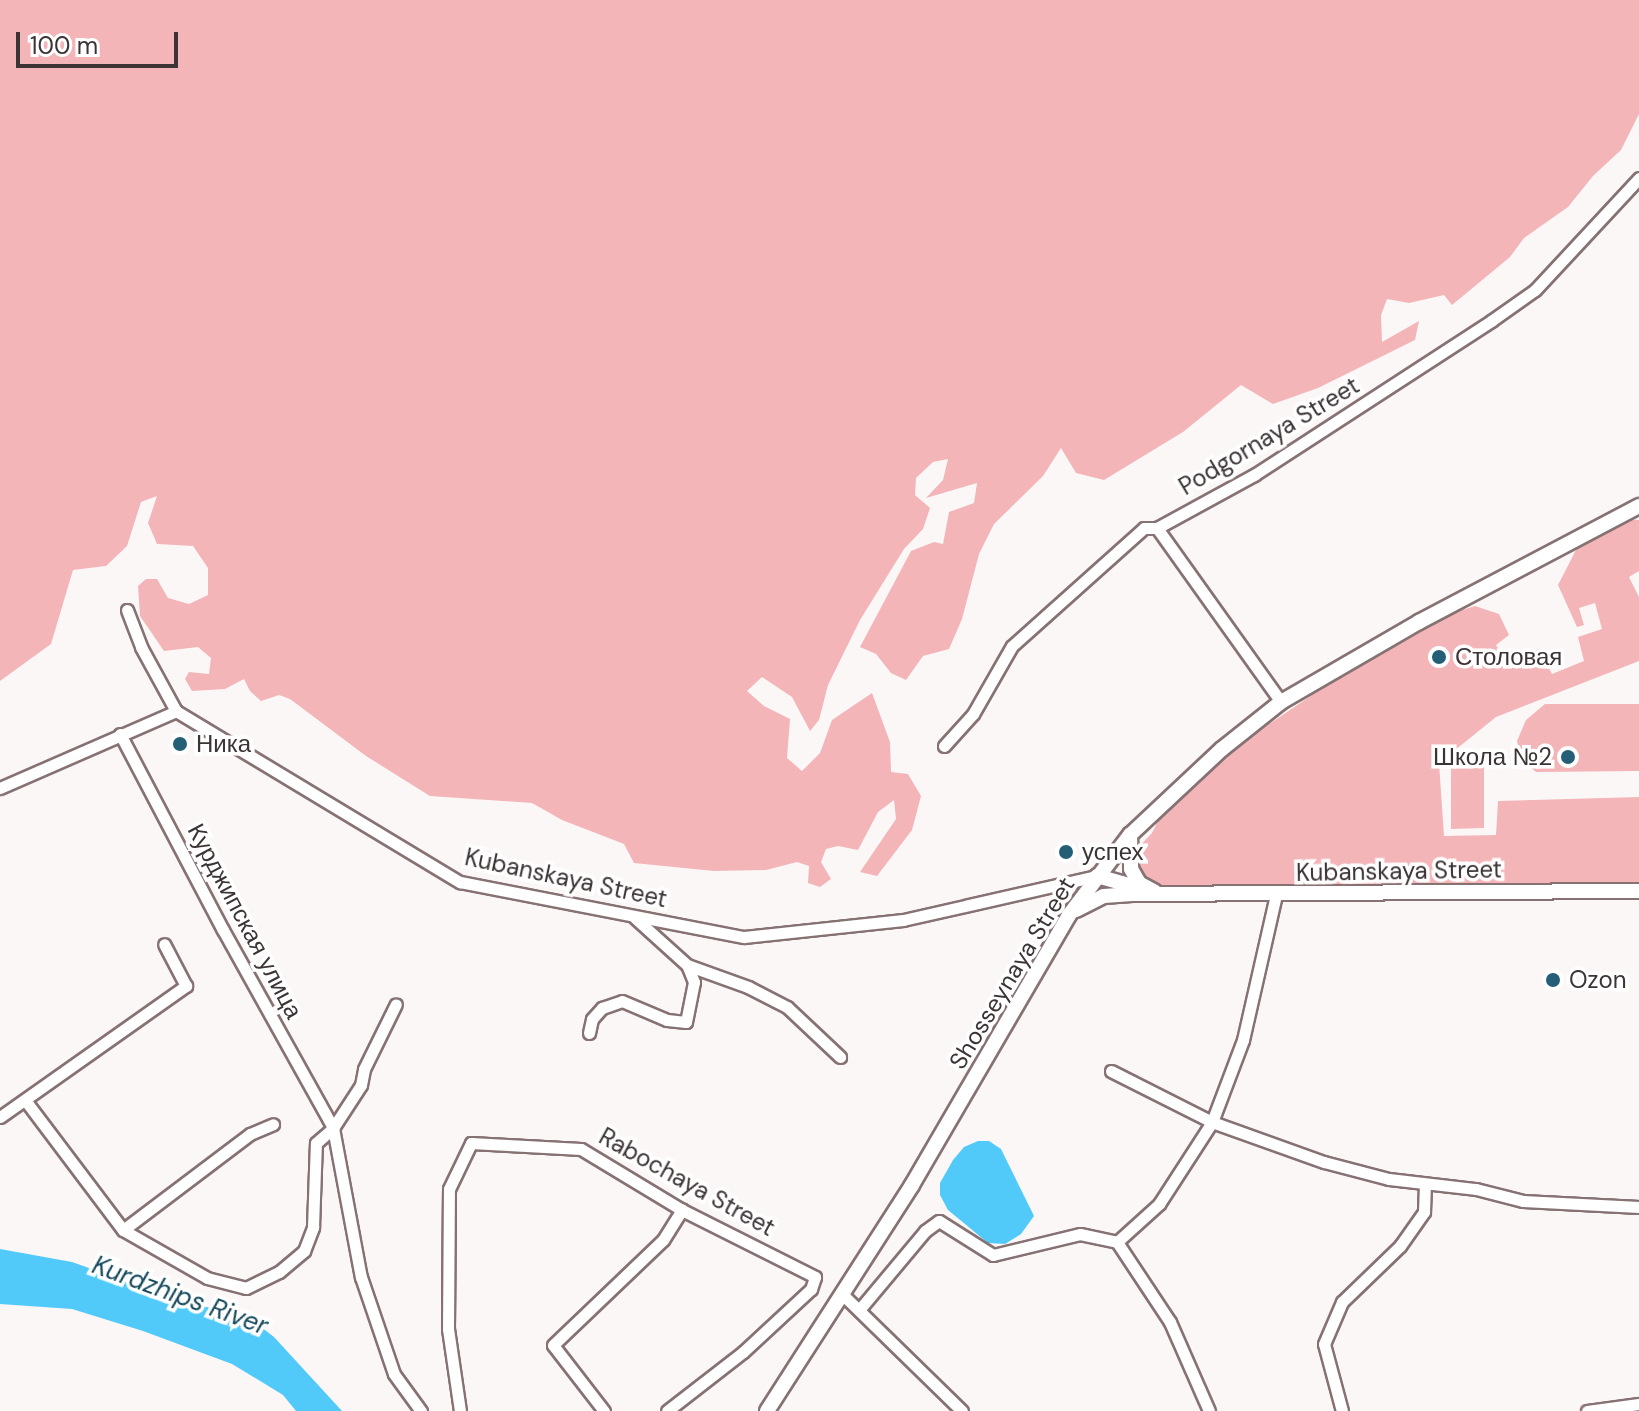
<!DOCTYPE html>
<meta charset="utf-8">
<style>
body{margin:0}
#map{position:relative;width:1639px;height:1411px;overflow:hidden;background:#fcf7f7;font-family:"DM Sans",sans-serif}
div>[style]{position:absolute}
.green>*{inset:0;background:#f3b5b8}
.water>*{inset:0;background:#51cafa}
.roads{filter:drop-shadow(2px 0 #867273) drop-shadow(-2px 0 #867273) drop-shadow(0 2px #867273) drop-shadow(0 -2px #867273)}
.minor>*{height:11px;margin:-5.5px;padding:0 5.5px;transform-origin:5.5px;border-radius:5.5px;background:#fff}
.major>*{height:14px;margin:-7px;padding:0 7px;transform-origin:7px;border-radius:7px;background:#fff}
.dots>*{width:22px;height:22px;translate:-50% -50%;box-sizing:border-box;border:4px solid #fff;border-radius:50%}
span{translate:-50% -50%;white-space:nowrap;text-align:center;line-height:1.15;-webkit-text-stroke:7px #fff;paint-order:stroke}
.street-label{font-size:24px;color:#3c3334}
.poi-label{font-size:24px;color:#3c3334}
.left{translate:0 -50%;text-align:left}
.right{translate:-100% -50%;text-align:right}
.water-label{font-size:26px;color:#174a5d;font-style:italic}
.scale{position:absolute;left:16px;top:32px;width:162px;height:36px;box-sizing:border-box;border:4px solid #3c3334;border-top:0;padding-left:10px;font-size:24px;line-height:28px;white-space:nowrap;color:#3c3334;-webkit-text-stroke:6px #fff;paint-order:stroke}
</style>
<div id="map">
<div class="green">
<i style="clip-path:polygon(0 0,1639px 0,1639px 114px,1621px 150px,1593px 176px,1568px 207px,1524px 238px,1510px 257px,1452px 305px,1444px 295px,1409px 303px,1387px 299px,1381px 315px,1382px 342px,1419px 321px,1415px 340px,1318px 388px,1273px 404px,1241px 385px,1183px 432px,1104px 480px,1076px 473px,1061px 448px,1043px 476px,994px 524px,979px 554px,962px 619px,949px 649px,923px 656px,906px 680px,891px 673px,876px 654px,860px 647px,911px 551px,934px 542px,943px 544px,949px 512px,974px 503px,977px 483px,926px 498px,943px 480px,948px 459px,933px 462px,916px 478px,915px 495px,930px 508px,923px 529px,904px 549px,860px 620px,828px 685px,819px 720px,810px 731px,792px 697px,762px 677px,747px 691px,764px 706px,790px 719px,787px 758px,802px 771px,820px 753px,832px 720px,872px 693px,890px 742px,891px 772px,908px 774px,921px 796px,912px 830px,877px 876px,860px 872px,896px 819px,894px 800px,878px 812px,858px 850px,838px 846px,826px 849px,821px 862px,831px 879px,820px 887px,808px 883px,809px 866px,797px 862px,766px 870px,714px 871px,634px 863px,624px 844px,562px 820px,532px 803px,430px 796px,366px 756px,290px 699px,279px 695px,261px 701px,250px 691px,244px 679px,225px 689px,192px 691px,185px 679px,189px 672px,209px 674px,211px 658px,198px 647px,164px 651px,140px 616px,138px 586px,146px 579px,157px 579px,168px 598px,189px 604px,208px 595px,208px 568px,193px 546px,157px 544px,148px 523px,157px 496px,141px 502px,127px 546px,106px 566px,73px 570px,51px 644px,0 681px)"></i>
<i style="clip-path:polygon(1628px 519px,1639px 520px,1639px 571px,1629px 577px,1639px 597px,1639px 661px,1496px 717px,1439px 763px,1444px 836px,1496px 835px,1498px 801px,1639px 797px,1639px 883px,1161px 887px,1139px 876px,1134px 852px,1152px 833px,1161px 815px,1232px 749px,1321px 689px,1456px 612px,1475px 606px,1499px 614px,1509px 635px,1496px 645px,1507px 664px,1539px 649px,1552px 674px,1584px 661px,1578px 637px,1602px 629px,1595px 603px,1579px 608px,1584px 625px,1577px 627px,1558px 585px,1578px 546px)"></i>
<i style="clip-path:polygon(1545px 704px,1639px 704px,1639px 771px,1536px 772px,1521px 759px,1517px 741px,1526px 720px)"></i>
<i style="clip-path:polygon(1451px 763px,1484px 763px,1484px 828px,1451px 829px)"></i>
</div>
<div class="water">
<i style="clip-path:polygon(978px 1141px,989px 1141px,1001px 1149px,1034px 1216px,1021px 1234px,1005px 1244px,988px 1243px,948px 1210px,940px 1195px,940px 1183px,953px 1160px,964px 1147px)"></i>
<i style="clip-path:polygon(0 1249px,72px 1262px,123px 1280px,151px 1298px,243px 1313px,274px 1337px,342px 1411px,296px 1411px,283px 1395px,232px 1364px,143px 1331px,72px 1309px,0 1304px)"></i>
</div>
<div class="roads">
<div class="minor">
<i style="left:1157px;top:528px;width:214px;rotate:54.5deg"></i>
<i style="left:127px;top:610px;width:40px;rotate:69deg"></i>
<i style="left:141px;top:647px;width:73px;rotate:61.3deg"></i>
<i style="left:176px;top:711px;width:332px;rotate:31.1deg"></i>
<i style="left:460px;top:882px;width:289px;rotate:11deg"></i>
<i style="left:744px;top:937px;width:160px;rotate:-6.1deg"></i>
<i style="left:903px;top:920px;width:199px;rotate:-12.8deg"></i>
<i style="left:120px;top:734px;width:221px;rotate:62.3deg"></i>
<i style="left:223px;top:930px;width:227px;rotate:60.9deg"></i>
<i style="left:333px;top:1128px;width:152px;rotate:79.4deg"></i>
<i style="left:361px;top:1277px;width:102px;rotate:71.2deg"></i>
<i style="left:394px;top:1374px;width:46px;rotate:53.9deg"></i>
<i style="left:944px;top:746px;width:43px;rotate:-47.8deg"></i>
<i style="left:973px;top:714px;width:78px;rotate:-60.2deg"></i>
<i style="left:1012px;top:646px;width:177px;rotate:-41.8deg"></i>
<i style="left:1144px;top:528px;width:13px"></i>
<i style="left:1157px;top:528px;width:111px;rotate:-28.7deg"></i>
<i style="left:1254px;top:475px;width:283px;rotate:-33deg"></i>
<i style="left:1491px;top:321px;width:54px;rotate:-35.2deg"></i>
<i style="left:1535px;top:290px;width:153px;rotate:-47.1deg"></i>
<i style="left:0;top:788px;width:192px;rotate:-23.6deg"></i>
<i style="left:635px;top:918px;width:70px;rotate:42.1deg"></i>
<i style="left:687px;top:965px;width:65px;rotate:19.8deg"></i>
<i style="left:748px;top:987px;width:44px;rotate:27.1deg"></i>
<i style="left:787px;top:1007px;width:73px;rotate:43.3deg"></i>
<i style="left:589px;top:1033px;width:14px;rotate:-78deg"></i>
<i style="left:592px;top:1019px;width:15px;rotate:-48deg"></i>
<i style="left:602px;top:1008px;width:21px;rotate:-19deg"></i>
<i style="left:622px;top:1001px;width:49px;rotate:22.9deg"></i>
<i style="left:667px;top:1020px;width:19px;rotate:6deg"></i>
<i style="left:686px;top:1022px;width:41px;rotate:-78.7deg"></i>
<i style="left:694px;top:982px;width:18px;rotate:-112deg"></i>
<i style="left:1111px;top:1071px;width:113px;rotate:26.8deg"></i>
<i style="left:1212px;top:1122px;width:119px;rotate:19.7deg"></i>
<i style="left:1324px;top:1162px;width:67px;rotate:14.7deg"></i>
<i style="left:1389px;top:1179px;width:88px;rotate:6.6deg"></i>
<i style="left:1476px;top:1189px;width:49px;rotate:14.3deg"></i>
<i style="left:1523px;top:1201px;width:116px;rotate:3deg"></i>
<i style="left:25px;top:1100px;width:163px;rotate:53deg"></i>
<i style="left:123px;top:1230px;width:97px;rotate:29.7deg"></i>
<i style="left:207px;top:1278px;width:40px;rotate:14.4deg"></i>
<i style="left:246px;top:1288px;width:37px;rotate:-26deg"></i>
<i style="left:279px;top:1272px;width:33px;rotate:-40deg"></i>
<i style="left:304px;top:1251px;width:26px;rotate:-69deg"></i>
<i style="left:313px;top:1227px;width:84px;rotate:-88deg"></i>
<i style="left:316px;top:1143px;width:23px;rotate:-41deg"></i>
<i style="left:333px;top:1128px;width:51px;rotate:-56.9deg"></i>
<i style="left:361px;top:1085px;width:16px;rotate:-79deg"></i>
<i style="left:364px;top:1069px;width:72px;rotate:-63.8deg"></i>
<i style="left:0;top:1117px;width:228px;rotate:-35.2deg"></i>
<i style="left:186px;top:986px;width:47px;rotate:-117.6deg"></i>
<i style="left:123px;top:1230px;width:159px;rotate:-37.1deg"></i>
<i style="left:250px;top:1134px;width:25px;rotate:-23deg"></i>
<i style="left:1117px;top:1242px;width:57px;rotate:-42.1deg"></i>
<i style="left:1159px;top:1204px;width:98px;rotate:-57.1deg"></i>
<i style="left:1212px;top:1122px;width:88px;rotate:-69.3deg"></i>
<i style="left:1243px;top:1040px;width:149px;rotate:-77.2deg"></i>
<i style="left:841px;top:1293px;width:169px;rotate:44.3deg"></i>
<i style="left:859px;top:1310px;width:103px;rotate:-50.1deg"></i>
<i style="left:925px;top:1231px;width:17px;rotate:-36deg"></i>
<i style="left:939px;top:1221px;width:64px;rotate:32.2deg"></i>
<i style="left:993px;top:1255px;width:89px;rotate:-13.6deg"></i>
<i style="left:1080px;top:1234px;width:38px;rotate:12deg"></i>
<i style="left:1117px;top:1242px;width:96px;rotate:56.5deg"></i>
<i style="left:1170px;top:1322px;width:97px;rotate:66.3deg"></i>
<i style="left:460px;top:1411px;width:83px;rotate:-98.3deg"></i>
<i style="left:448px;top:1329px;width:140px;rotate:-89.6deg"></i>
<i style="left:449px;top:1189px;width:51px;rotate:-64.4deg"></i>
<i style="left:471px;top:1143px;width:110px;rotate:3.1deg"></i>
<i style="left:581px;top:1149px;width:118px;rotate:31.1deg"></i>
<i style="left:682px;top:1210px;width:149px;rotate:26.7deg"></i>
<i style="left:815px;top:1277px;width:13px;rotate:108deg"></i>
<i style="left:811px;top:1289px;width:93px;rotate:137.2deg"></i>
<i style="left:743px;top:1352px;width:96px;rotate:142.2deg"></i>
<i style="left:604px;top:1411px;width:83px;rotate:-127.7deg"></i>
<i style="left:553px;top:1345px;width:152px;rotate:-43.7deg"></i>
<i style="left:663px;top:1240px;width:36px;rotate:-58deg"></i>
<i style="left:1342px;top:1411px;width:69px;rotate:-105deg"></i>
<i style="left:1324px;top:1344px;width:46px;rotate:-66.8deg"></i>
<i style="left:1342px;top:1302px;width:81px;rotate:-44deg"></i>
<i style="left:1400px;top:1246px;width:42px;rotate:-54.8deg"></i>
<i style="left:1424px;top:1212px;width:27px;rotate:-88deg"></i>
<i style="left:1587px;top:1411px;width:52px;rotate:-7.7deg"></i>
</div>
<div class="major">
<i style="left:1130px;top:835px;width:34px;rotate:88deg"></i>
<i style="left:1131px;top:869px;width:16px;rotate:60deg"></i>
<i style="left:1139px;top:883px;width:18px;rotate:29deg"></i>
<i style="left:1097px;top:876px;width:48px;rotate:15.8deg"></i>
<i style="left:1076px;top:910px;width:31px;rotate:-27deg"></i>
<i style="left:1104px;top:896px;width:28px;rotate:-4deg"></i>
<i style="left:1132px;top:894px;width:507px;rotate:-0.34deg"></i>
<i style="left:767px;top:1411px;width:269px;rotate:-57.3deg"></i>
<i style="left:912px;top:1185px;width:312px;rotate:-59.8deg"></i>
<i style="left:1069px;top:915px;width:101px;rotate:-52.7deg"></i>
<i style="left:1130px;top:835px;width:126px;rotate:-43.1deg"></i>
<i style="left:1222px;top:749px;width:75px;rotate:-38.5deg"></i>
<i style="left:1281px;top:702px;width:160px;rotate:-30.1deg"></i>
<i style="left:1419px;top:622px;width:249px;rotate:-27.8deg"></i>
</div>
</div>
<div class="dots">
<i style="left:1439px;top:657px;background:#245f77"></i>
<i style="left:180px;top:744px;background:#245f77"></i>
<i style="left:1568px;top:757px;background:#245f77"></i>
<i style="left:1066px;top:852px;background:#245f77"></i>
<i style="left:1553px;top:980px;background:#245f77"></i>
</div>
<div class="street-label">
<span style="left:1269px;top:436px;rotate:-31deg">Podgornaya Street</span>
<span style="left:1399px;top:871px;rotate:-1deg">Kubanskaya Street</span>
<span style="left:566px;top:878px;rotate:12deg">Kubanskaya Street</span>
<span style="left:245px;top:921px;rotate:62deg">Курджипская улица</span>
<span style="left:1012px;top:973px;rotate:-59deg">Shosseynaya Street</span>
<span style="left:687px;top:1182px;rotate:29deg">Rabochaya Street</span>
</div>
<div class="poi-label">
<span class="left" style="left:1455px;top:657px">Столовая</span>
<span class="left" style="left:196px;top:744px">Ника</span>
<span class="right" style="left:1552px;top:757px">Школа №2</span>
<span class="left" style="left:1082px;top:852px">успех</span>
<span class="left" style="left:1569px;top:980px">Ozon</span>
</div>
<div class="water-label">
<span style="left:180px;top:1296px;rotate:20deg">Kurdzhips River</span>
</div>
<div class="scale">100 m</div>
</div>
